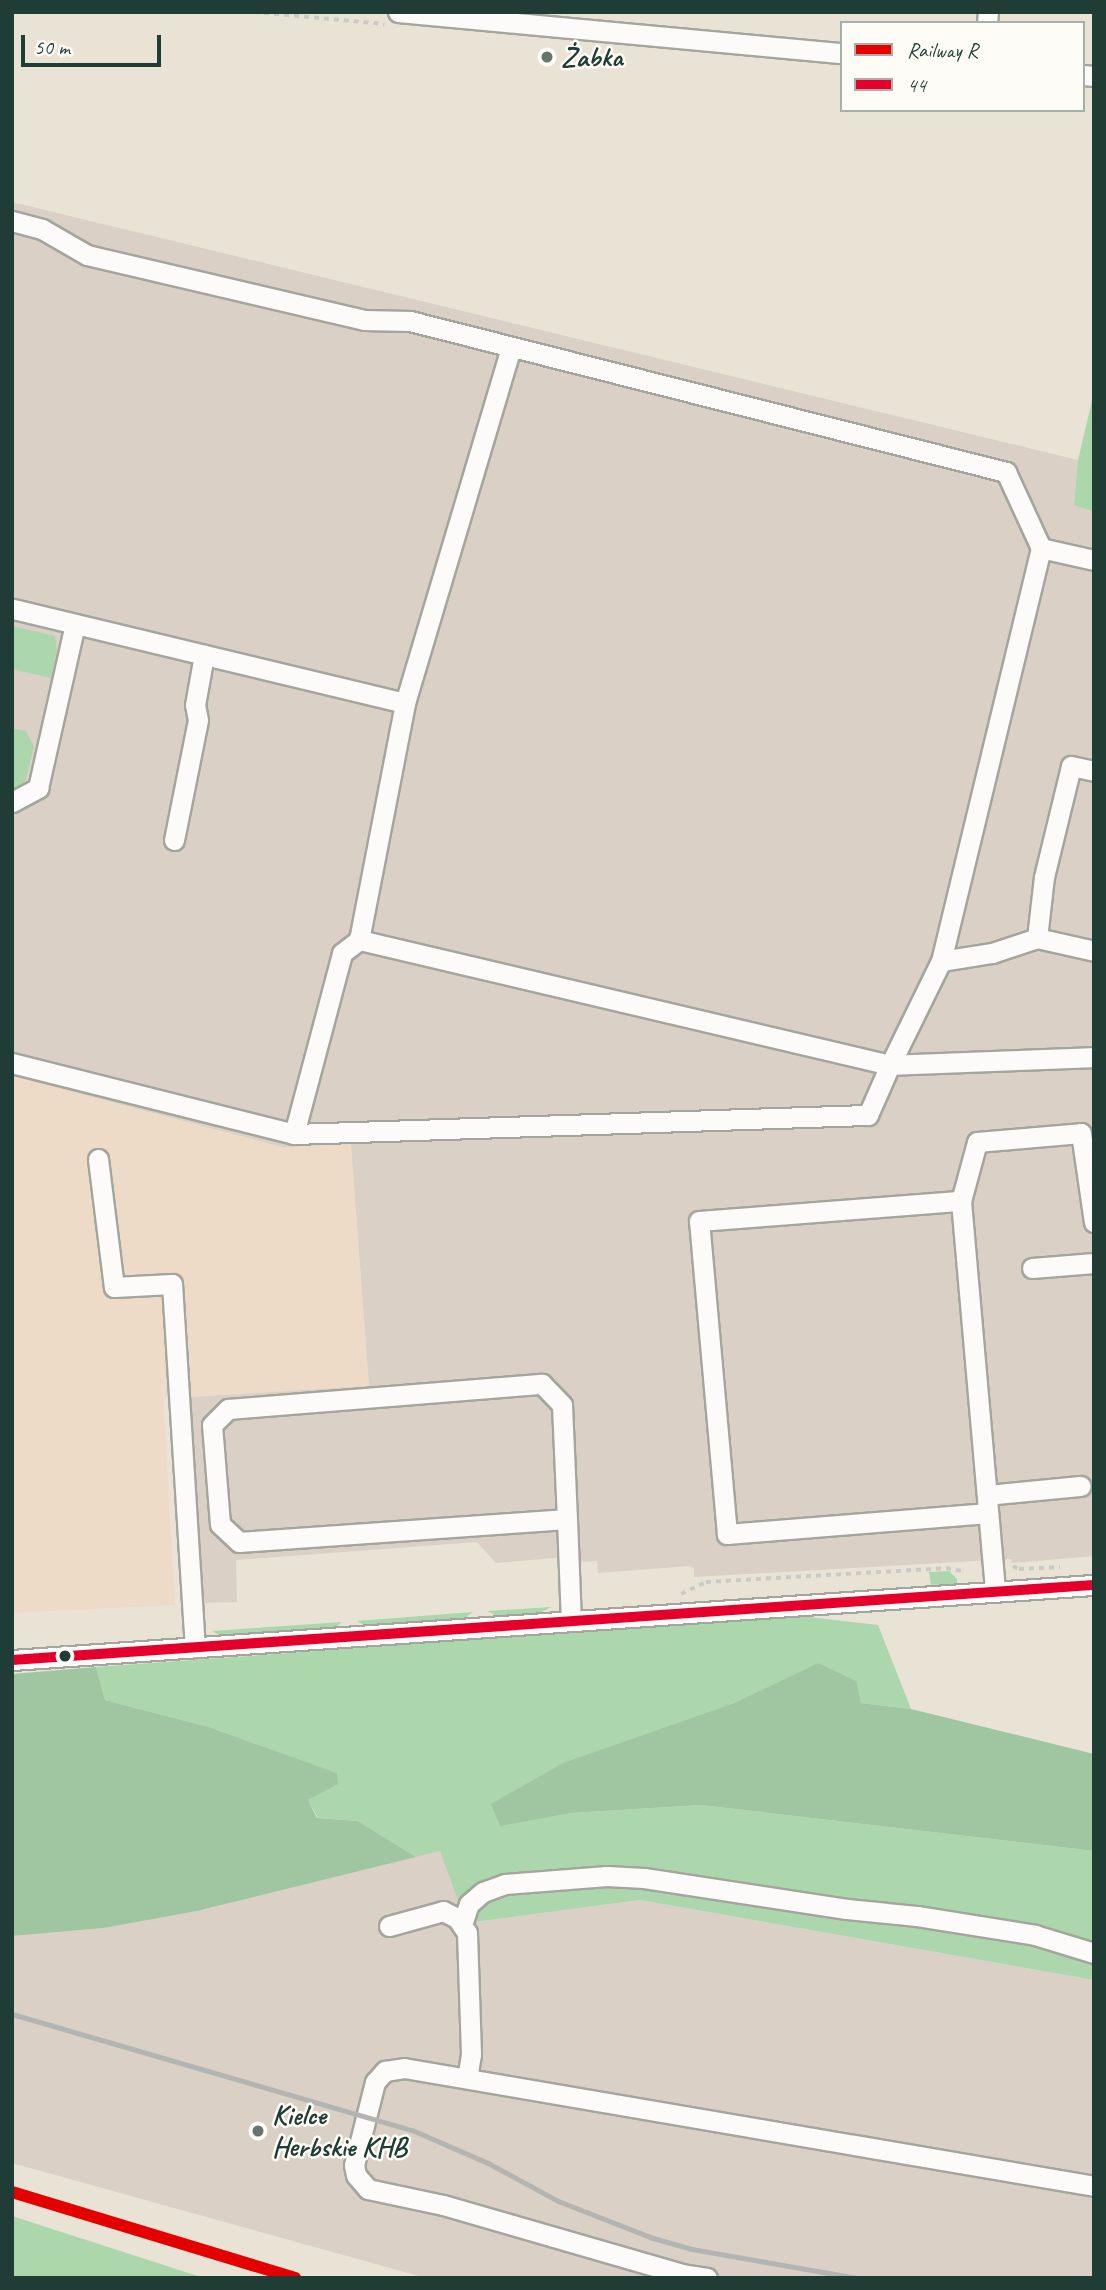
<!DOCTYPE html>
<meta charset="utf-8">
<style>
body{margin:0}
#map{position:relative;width:1106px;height:2290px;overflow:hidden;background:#e8e3d5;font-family:Caveat,sans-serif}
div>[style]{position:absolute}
.built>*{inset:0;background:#eddbc8}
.industrial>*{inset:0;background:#dad0c6}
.green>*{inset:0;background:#acd6ac}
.forest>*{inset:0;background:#9fc6a1}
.path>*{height:3.5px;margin-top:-1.75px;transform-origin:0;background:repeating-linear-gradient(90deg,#cacbc7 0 5px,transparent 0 10px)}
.roads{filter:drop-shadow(2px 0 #a4a59c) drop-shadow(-2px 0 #a4a59c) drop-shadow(0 2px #a4a59c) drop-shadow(0 -2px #a4a59c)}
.minor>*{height:19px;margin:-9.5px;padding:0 9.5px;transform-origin:9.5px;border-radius:9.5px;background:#fcfbf9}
.rail>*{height:5px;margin:-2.5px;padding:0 2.5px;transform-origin:2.5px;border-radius:2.5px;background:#b2b5b2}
.bus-1>*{height:10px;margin:-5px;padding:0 5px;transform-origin:5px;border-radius:5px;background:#e4002b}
.rail-1>*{height:12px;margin:-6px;padding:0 6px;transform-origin:6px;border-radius:6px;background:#e50000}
.dots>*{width:19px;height:19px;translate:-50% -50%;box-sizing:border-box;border:4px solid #fdfcf7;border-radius:50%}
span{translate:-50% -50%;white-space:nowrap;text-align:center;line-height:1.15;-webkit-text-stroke:5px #fdfcf7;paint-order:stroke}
.poi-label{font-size:28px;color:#1f3d34;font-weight:700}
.left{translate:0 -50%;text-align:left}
.frame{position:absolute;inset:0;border:14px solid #1f3d34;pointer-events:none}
.legend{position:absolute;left:840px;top:21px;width:245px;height:91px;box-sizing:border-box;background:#fdfcf7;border:2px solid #a4b0a9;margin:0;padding:9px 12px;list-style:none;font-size:21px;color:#1f3d34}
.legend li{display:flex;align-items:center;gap:14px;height:35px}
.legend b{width:35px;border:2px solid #a4b0a9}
.scale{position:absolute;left:21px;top:35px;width:140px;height:32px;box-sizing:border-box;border:4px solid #1f3d34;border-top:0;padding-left:9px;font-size:21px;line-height:24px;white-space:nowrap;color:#1f3d34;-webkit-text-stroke:5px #fdfcf7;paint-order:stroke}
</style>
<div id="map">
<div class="built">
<i style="clip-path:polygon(12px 1076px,283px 1147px,351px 1144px,369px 1386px,165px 1398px,160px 1338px,175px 1605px,12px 1613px)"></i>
</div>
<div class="industrial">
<i style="clip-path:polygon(12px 202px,1078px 460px,1074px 505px,1094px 512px,1094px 1556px,1012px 1563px,1011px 1559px,694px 1577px,694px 1568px,690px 1566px,598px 1573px,597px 1561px,578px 1562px,577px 1556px,496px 1563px,477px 1542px,236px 1560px,237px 1602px,202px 1603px,190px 1397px,369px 1386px,351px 1144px,283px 1147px,12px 1076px)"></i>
<i style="clip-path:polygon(440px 1851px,466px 1923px,640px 1900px,1094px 1980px,1094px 2278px,426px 2278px,12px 2163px,12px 1936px,104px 1928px,197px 1911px)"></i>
</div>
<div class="green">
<i style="clip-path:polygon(1094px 392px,1094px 512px,1074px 505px,1078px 460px)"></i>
<i style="clip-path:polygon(12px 626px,55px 636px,57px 649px,51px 678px,12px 669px)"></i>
<i style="clip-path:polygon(12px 728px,26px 731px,34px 747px,25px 782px,12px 789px)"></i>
<i style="clip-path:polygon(949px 1571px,957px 1579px,957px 1584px,931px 1585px,929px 1572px)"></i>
<i style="clip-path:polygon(551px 1607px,540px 1613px,497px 1616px,487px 1611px)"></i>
<i style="clip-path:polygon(473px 1612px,465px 1618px,366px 1626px,357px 1621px)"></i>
<i style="clip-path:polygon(800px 1616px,878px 1625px,911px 1709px,861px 1703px,818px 1663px,500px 1825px,572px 1813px,701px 1805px,1094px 1851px,1094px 1980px,640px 1900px,466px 1923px,440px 1851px,416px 1857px,358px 1821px,318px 1818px,308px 1800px,337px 1784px,336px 1773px,209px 1727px,105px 1700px,96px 1667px)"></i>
<i style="clip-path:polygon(342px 1622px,336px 1627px,219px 1635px,212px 1631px)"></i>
<i style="clip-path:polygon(12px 2216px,139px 2257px,204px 2278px,12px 2278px)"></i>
</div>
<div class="forest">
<i style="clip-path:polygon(818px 1663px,856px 1681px,861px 1703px,911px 1709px,1094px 1754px,1094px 1851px,701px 1805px,572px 1813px,500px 1826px,491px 1804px,563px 1763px,735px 1703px)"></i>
<i style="clip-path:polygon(96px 1667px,105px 1700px,209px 1727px,337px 1773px,338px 1784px,308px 1800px,317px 1818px,358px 1821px,416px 1857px,197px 1911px,104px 1928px,12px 1936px,12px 1674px)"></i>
</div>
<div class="path">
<i style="left:254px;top:12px;width:131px;rotate:5.3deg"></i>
<i style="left:1013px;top:1566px;width:7px;rotate:27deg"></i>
<i style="left:1019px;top:1569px;width:41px;rotate:-2.8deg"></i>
<i style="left:681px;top:1594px;width:28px;rotate:-26deg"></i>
<i style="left:706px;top:1582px;width:240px;rotate:-3.3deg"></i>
<i style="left:946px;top:1568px;width:16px;rotate:11deg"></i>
</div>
<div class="roads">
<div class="minor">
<i style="left:398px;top:12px;width:446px;rotate:5.3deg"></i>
<i style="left:987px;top:23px;width:11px;rotate:-85deg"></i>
<i style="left:1083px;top:75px;width:11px;rotate:5deg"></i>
<i style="left:12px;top:221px;width:31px;rotate:15deg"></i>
<i style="left:42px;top:229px;width:52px;rotate:30deg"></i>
<i style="left:87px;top:255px;width:285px;rotate:13.2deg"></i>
<i style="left:364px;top:320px;width:46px;rotate:1.2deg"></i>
<i style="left:410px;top:321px;width:615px;rotate:14.22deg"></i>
<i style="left:1006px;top:472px;width:84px;rotate:65.3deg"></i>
<i style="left:1041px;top:548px;width:425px;rotate:103.6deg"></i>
<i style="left:941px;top:961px;width:116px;rotate:116.1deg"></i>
<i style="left:890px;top:1065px;width:546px;rotate:-166.75deg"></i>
<i style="left:359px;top:940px;width:241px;rotate:-79deg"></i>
<i style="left:405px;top:703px;width:404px;rotate:-166.5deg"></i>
<i style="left:1041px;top:548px;width:54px;rotate:12.8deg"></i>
<i style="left:405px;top:703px;width:371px;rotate:-73.4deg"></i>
<i style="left:12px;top:802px;width:30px;rotate:-28deg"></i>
<i style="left:38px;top:788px;width:168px;rotate:-77.3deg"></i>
<i style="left:174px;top:840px;width:122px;rotate:-78.7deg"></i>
<i style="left:198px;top:720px;width:15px;rotate:-101deg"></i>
<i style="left:195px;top:705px;width:51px;rotate:-79.8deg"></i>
<i style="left:1037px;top:938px;width:61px;rotate:-83.5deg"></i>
<i style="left:1044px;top:877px;width:114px;rotate:-76.3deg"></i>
<i style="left:1071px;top:766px;width:24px;rotate:12deg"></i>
<i style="left:941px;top:961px;width:52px;rotate:-8.9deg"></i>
<i style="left:992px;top:953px;width:47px;rotate:-18.4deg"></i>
<i style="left:1037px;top:938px;width:58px;rotate:12.8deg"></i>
<i style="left:12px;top:1063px;width:291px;rotate:14.1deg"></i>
<i style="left:294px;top:1134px;width:574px;rotate:-1.9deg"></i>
<i style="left:868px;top:1115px;width:55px;rotate:-66.3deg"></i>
<i style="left:890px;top:1065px;width:204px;rotate:-2.2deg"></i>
<i style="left:294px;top:1134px;width:187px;rotate:-75.1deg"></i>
<i style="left:342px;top:953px;width:21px;rotate:-37deg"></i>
<i style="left:98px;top:1159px;width:129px;rotate:82.9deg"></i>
<i style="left:114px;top:1287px;width:58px;rotate:-3deg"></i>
<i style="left:172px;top:1284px;width:364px;rotate:86.4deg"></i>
<i style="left:961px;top:1201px;width:61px;rotate:-74.8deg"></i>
<i style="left:977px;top:1142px;width:104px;rotate:-4.9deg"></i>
<i style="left:1081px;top:1133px;width:90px;rotate:81.7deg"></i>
<i style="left:1032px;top:1268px;width:62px;rotate:-4.6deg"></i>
<i style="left:987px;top:1495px;width:94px;rotate:-5.5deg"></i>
<i style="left:988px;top:1513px;width:262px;rotate:175.4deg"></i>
<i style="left:727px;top:1534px;width:314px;rotate:-95.1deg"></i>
<i style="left:699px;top:1221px;width:263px;rotate:-4.4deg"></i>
<i style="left:961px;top:1201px;width:391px;rotate:85deg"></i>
<i style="left:567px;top:1519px;width:329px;rotate:176deg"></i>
<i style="left:239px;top:1542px;width:26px;rotate:-137deg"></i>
<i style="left:220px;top:1524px;width:99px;rotate:-94.6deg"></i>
<i style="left:212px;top:1425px;width:23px;rotate:-45deg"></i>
<i style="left:228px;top:1409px;width:315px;rotate:-4.6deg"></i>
<i style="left:542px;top:1384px;width:29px;rotate:46deg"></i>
<i style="left:562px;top:1405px;width:114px;rotate:87.5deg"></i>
<i style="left:567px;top:1519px;width:102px;rotate:87.8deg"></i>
<i style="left:12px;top:1660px;width:1085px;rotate:-3.97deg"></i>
<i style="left:462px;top:1925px;width:22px;rotate:-72deg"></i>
<i style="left:469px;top:1904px;width:18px;rotate:-41deg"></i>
<i style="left:483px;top:1892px;width:23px;rotate:-20deg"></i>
<i style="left:505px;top:1884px;width:102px;rotate:-4.5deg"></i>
<i style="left:607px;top:1876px;width:37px;rotate:3deg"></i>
<i style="left:644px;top:1878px;width:205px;rotate:8.7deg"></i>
<i style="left:847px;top:1909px;width:70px;rotate:5.7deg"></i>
<i style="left:917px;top:1916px;width:120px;rotate:9.1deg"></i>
<i style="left:1035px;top:1935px;width:62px;rotate:17deg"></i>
<i style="left:389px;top:1926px;width:56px;rotate:-15.5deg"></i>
<i style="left:443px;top:1911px;width:16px;rotate:27deg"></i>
<i style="left:457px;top:1918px;width:18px;rotate:56deg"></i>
<i style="left:467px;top:1933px;width:121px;rotate:88.1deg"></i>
<i style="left:471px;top:2054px;width:24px;rotate:99deg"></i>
<i style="left:707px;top:2278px;width:25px;rotate:-171deg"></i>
<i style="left:682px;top:2274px;width:249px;rotate:-163.9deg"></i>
<i style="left:443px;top:2205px;width:77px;rotate:-168deg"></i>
<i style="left:368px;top:2189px;width:18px;rotate:-131deg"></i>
<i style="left:356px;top:2175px;width:10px;rotate:-101deg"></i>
<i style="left:354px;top:2165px;width:86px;rotate:-75.8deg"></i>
<i style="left:375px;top:2082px;width:15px;rotate:-48deg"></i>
<i style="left:385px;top:2071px;width:19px;rotate:-9deg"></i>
<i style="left:404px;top:2068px;width:700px;rotate:9.7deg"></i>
</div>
</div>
<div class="rail">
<i style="left:12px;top:2014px;width:416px;rotate:16.2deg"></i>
<i style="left:412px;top:2130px;width:83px;rotate:23.5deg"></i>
<i style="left:488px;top:2163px;width:80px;rotate:28.5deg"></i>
<i style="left:558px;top:2201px;width:102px;rotate:21.3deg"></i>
<i style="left:653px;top:2238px;width:40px;rotate:16deg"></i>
<i style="left:691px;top:2249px;width:169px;rotate:9.9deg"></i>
</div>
<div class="bus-1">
<i style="left:12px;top:1660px;width:1085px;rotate:-3.97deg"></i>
</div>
<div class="rail-1">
<i style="left:12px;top:2192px;width:296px;rotate:16.9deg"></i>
</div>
<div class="dots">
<i style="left:547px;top:57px;background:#65776c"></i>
<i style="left:65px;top:1656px;background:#1f3d34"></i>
<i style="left:258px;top:2131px;background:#65776c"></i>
</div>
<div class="poi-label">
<span class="left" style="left:561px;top:57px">Żabka</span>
<span class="left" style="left:272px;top:2131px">Kielce<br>Herbskie KHB</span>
</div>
<div class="frame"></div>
<ul class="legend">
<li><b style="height:9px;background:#e50000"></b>Railway R</li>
<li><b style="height:9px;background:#e4002b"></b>44</li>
</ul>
<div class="scale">50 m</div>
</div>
